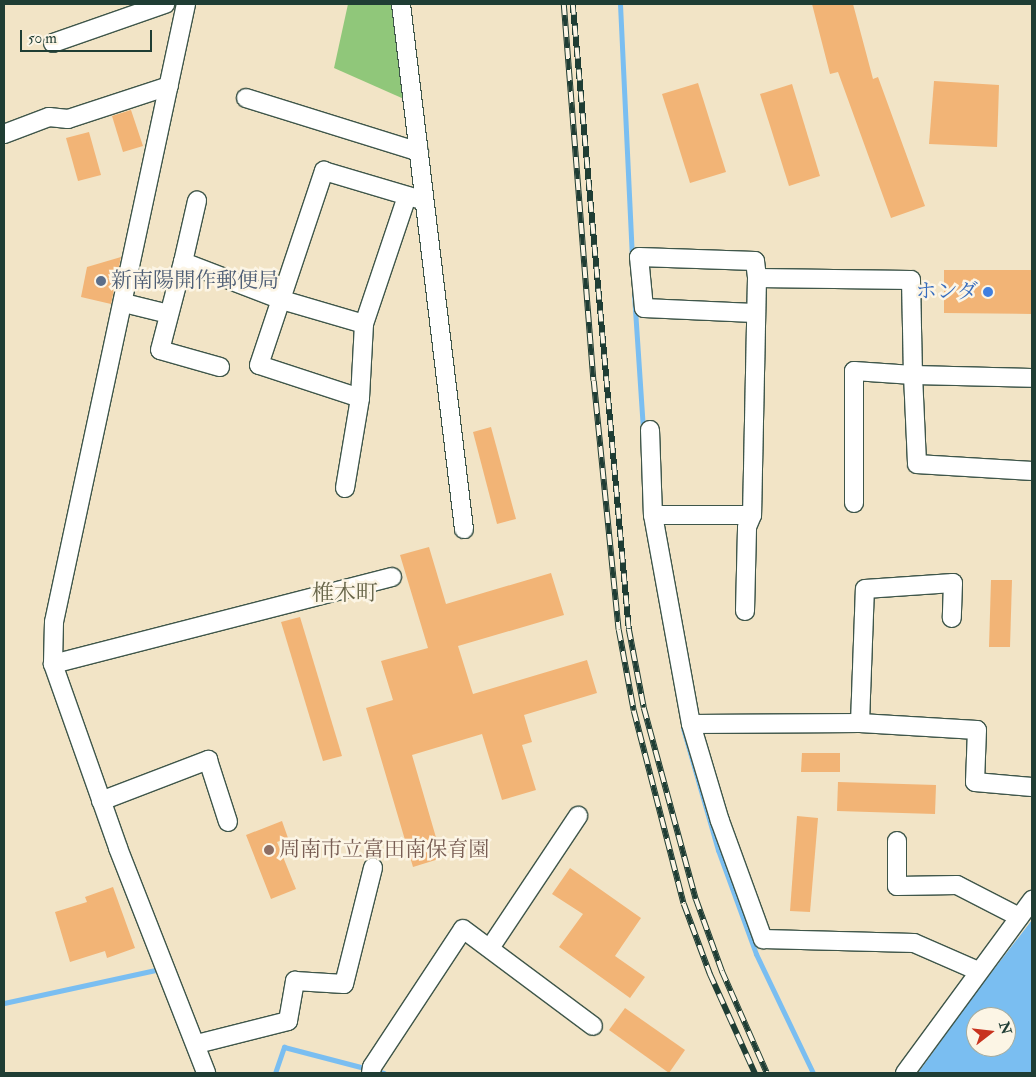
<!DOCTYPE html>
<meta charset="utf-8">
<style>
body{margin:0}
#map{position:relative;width:1036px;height:1077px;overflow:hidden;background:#f2e4c6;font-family:"IM FELL Double Pica","Noto Serif JP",serif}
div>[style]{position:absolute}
.green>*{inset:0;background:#90c77a}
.water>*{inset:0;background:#7abef1}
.stream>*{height:5px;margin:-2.5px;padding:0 2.5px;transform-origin:2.5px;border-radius:2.5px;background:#7abef1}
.building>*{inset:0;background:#f2b476}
.roads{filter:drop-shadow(1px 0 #3f564a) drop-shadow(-1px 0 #3f564a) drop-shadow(0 1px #3f564a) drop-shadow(0 -1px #3f564a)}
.minor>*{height:18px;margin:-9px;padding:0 9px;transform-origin:9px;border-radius:9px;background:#fff}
.rail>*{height:5.5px;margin-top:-2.75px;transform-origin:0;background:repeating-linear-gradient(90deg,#fcf5e5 0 11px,#1f3d34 0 22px);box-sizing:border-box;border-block:1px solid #1f3d34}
.dots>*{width:14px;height:14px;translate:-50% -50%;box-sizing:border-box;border:2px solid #fcf5e5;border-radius:50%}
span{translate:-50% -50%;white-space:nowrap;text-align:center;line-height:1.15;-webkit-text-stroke:5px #fcf5e5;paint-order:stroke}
.service-label{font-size:21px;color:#4e5e75}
.left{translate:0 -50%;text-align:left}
.shop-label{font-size:21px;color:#366cbe}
.right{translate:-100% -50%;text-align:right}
.education-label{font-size:21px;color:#785e54}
.neighbourhood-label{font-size:22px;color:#69674b}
.frame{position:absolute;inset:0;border:5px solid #1f3d34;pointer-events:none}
.north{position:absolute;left:966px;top:1007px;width:50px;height:50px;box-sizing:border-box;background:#fcf5e5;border:1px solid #a4ab9e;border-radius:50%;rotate:74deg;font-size:14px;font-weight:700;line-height:20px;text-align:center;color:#1f3d34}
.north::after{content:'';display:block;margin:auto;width:18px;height:22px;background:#c8321e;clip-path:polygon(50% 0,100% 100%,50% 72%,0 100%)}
.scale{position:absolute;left:20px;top:30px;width:132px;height:22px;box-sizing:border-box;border:2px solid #1f3d34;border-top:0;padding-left:6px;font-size:15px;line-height:18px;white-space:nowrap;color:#1f3d34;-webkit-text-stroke:4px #fcf5e5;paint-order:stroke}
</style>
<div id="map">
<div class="green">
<i style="clip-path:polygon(348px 4px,395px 4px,404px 99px,334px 68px)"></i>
</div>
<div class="water">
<i style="clip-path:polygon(evenodd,1032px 920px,1032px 1073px,918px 1073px,974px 995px,1032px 920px,976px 1017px,1006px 1017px,1006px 1047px,976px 1047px,976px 1017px)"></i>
</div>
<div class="stream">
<i style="left:620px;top:4px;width:254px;rotate:87.3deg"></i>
<i style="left:634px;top:294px;width:136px;rotate:86.2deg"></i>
<i style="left:683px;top:728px;width:127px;rotate:74deg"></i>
<i style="left:718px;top:850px;width:111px;rotate:69.9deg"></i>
<i style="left:756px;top:954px;width:132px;rotate:64.4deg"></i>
<i style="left:4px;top:1003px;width:155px;rotate:-12.3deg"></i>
<i style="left:275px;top:1073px;width:28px;rotate:-71deg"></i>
<i style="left:284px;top:1047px;width:103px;rotate:14.6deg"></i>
</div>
<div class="building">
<i style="clip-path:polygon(812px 4px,853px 4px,873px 79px,878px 77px,925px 206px,891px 218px,838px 72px,830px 74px)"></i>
<i style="clip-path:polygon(934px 81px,999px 85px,997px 147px,929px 144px)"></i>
<i style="clip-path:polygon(698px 83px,726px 172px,690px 183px,662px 94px)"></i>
<i style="clip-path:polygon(792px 84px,820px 176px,789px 186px,760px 94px)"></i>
<i style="clip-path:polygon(131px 110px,143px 146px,123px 152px,112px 116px)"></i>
<i style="clip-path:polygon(89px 132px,101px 175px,78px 181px,66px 138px)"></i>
<i style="clip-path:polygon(121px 257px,111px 304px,81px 297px,87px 267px)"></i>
<i style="clip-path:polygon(944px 270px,1032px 270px,1032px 314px,944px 313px)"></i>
<i style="clip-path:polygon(491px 427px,516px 519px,497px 524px,473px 432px)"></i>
<i style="clip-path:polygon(429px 547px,446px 604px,551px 573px,564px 615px,458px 646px,473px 694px,587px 660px,597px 693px,524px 715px,532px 742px,522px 745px,536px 790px,502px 800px,482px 734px,412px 755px,442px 858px,413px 867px,366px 708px,393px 700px,381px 661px,428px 648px,400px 555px)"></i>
<i style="clip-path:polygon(991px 580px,1012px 580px,1010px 647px,989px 647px)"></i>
<i style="clip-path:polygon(300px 617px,342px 756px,323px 761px,281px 622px)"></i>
<i style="clip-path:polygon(802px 753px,840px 753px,840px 772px,801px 772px)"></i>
<i style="clip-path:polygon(838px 782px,936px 785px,935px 814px,837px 811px)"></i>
<i style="clip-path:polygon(797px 816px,818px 818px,810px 912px,790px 911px)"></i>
<i style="clip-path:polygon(282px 821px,288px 838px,277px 842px,296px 889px,271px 899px,246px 835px)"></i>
<i style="clip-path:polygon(570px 868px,641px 918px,615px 956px,645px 977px,630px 998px,559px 947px,583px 914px,552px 894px)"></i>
<i style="clip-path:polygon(113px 887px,135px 948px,107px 958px,105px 951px,70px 962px,55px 912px,87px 902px,85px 897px)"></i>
<i style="clip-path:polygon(625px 1008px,685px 1050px,669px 1073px,609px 1030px)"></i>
</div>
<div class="roads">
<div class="minor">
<i style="left:186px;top:4px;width:632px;rotate:102.06deg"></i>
<i style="left:54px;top:622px;width:42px;rotate:91.4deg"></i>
<i style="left:53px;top:664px;width:195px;rotate:70.5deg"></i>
<i style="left:118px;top:848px;width:242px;rotate:68.6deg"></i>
<i style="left:401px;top:4px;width:529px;rotate:83.16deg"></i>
<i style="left:53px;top:43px;width:119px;rotate:-19.2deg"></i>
<i style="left:246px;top:98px;width:181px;rotate:17.3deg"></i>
<i style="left:4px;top:134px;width:48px;rotate:-20.7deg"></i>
<i style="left:49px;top:117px;width:19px;rotate:6deg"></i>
<i style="left:68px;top:119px;width:106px;rotate:-18.1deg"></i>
<i style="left:183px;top:262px;width:63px;rotate:-77.1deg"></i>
<i style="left:757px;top:278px;width:154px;rotate:0.7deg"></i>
<i style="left:911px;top:280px;width:95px;rotate:88.8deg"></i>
<i style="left:913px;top:375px;width:119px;rotate:1.4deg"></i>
<i style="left:124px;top:303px;width:46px;rotate:13.7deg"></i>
<i style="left:754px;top:313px;width:110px;rotate:-177.4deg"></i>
<i style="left:644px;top:308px;width:51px;rotate:-95.6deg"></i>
<i style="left:639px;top:257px;width:116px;rotate:2deg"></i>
<i style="left:755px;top:261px;width:17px;rotate:83deg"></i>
<i style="left:757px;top:278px;width:237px;rotate:91.2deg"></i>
<i style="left:752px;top:515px;width:99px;rotate:180deg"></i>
<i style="left:653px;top:515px;width:212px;rotate:79.7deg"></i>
<i style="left:691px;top:724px;width:101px;rotate:73.4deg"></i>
<i style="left:720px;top:821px;width:126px;rotate:70deg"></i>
<i style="left:763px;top:939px;width:151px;rotate:1.5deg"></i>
<i style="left:914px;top:943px;width:70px;rotate:23.6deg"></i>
<i style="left:220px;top:367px;width:62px;rotate:-164.2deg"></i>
<i style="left:160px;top:350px;width:91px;rotate:-75.4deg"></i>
<i style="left:183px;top:262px;width:106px;rotate:21deg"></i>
<i style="left:282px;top:300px;width:85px;rotate:16.3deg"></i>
<i style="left:364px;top:324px;width:135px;rotate:-71.4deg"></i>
<i style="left:360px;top:398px;width:106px;rotate:-161.9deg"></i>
<i style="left:259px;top:365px;width:205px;rotate:-71.5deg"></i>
<i style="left:324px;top:171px;width:98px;rotate:16.6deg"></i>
<i style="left:650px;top:430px;width:85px;rotate:88deg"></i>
<i style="left:345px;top:488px;width:91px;rotate:-80.5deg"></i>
<i style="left:360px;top:398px;width:74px;rotate:-86.9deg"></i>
<i style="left:854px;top:503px;width:132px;rotate:-90deg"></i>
<i style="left:854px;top:371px;width:59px;rotate:3.9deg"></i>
<i style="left:913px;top:375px;width:89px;rotate:87.4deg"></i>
<i style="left:917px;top:464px;width:115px;rotate:3.5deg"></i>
<i style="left:745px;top:611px;width:84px;rotate:-88.6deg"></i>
<i style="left:747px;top:527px;width:13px;rotate:-67deg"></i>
<i style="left:53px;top:664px;width:350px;rotate:-14.4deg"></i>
<i style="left:860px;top:723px;width:134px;rotate:-87.9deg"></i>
<i style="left:865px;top:589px;width:88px;rotate:-3.9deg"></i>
<i style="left:953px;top:583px;width:35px;rotate:92deg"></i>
<i style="left:691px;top:724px;width:169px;rotate:-0.3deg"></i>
<i style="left:860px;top:723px;width:117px;rotate:3.4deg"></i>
<i style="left:977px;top:730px;width:52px;rotate:92.2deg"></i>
<i style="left:975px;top:782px;width:57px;rotate:5deg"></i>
<i style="left:101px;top:801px;width:115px;rotate:-21deg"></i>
<i style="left:208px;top:760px;width:65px;rotate:72.1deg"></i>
<i style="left:897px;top:841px;width:45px;rotate:90deg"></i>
<i style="left:897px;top:886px;width:60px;rotate:-1deg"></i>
<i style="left:957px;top:885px;width:70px;rotate:27.3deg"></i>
<i style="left:490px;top:948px;width:159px;rotate:-56.3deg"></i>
<i style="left:197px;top:1044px;width:94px;rotate:-14.2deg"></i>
<i style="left:288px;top:1021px;width:41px;rotate:-80.1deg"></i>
<i style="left:295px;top:981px;width:49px;rotate:3.5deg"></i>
<i style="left:344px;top:984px;width:120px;rotate:-76deg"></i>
<i style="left:371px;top:1073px;width:6px;rotate:-81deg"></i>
<i style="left:372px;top:1067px;width:165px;rotate:-56.6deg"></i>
<i style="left:463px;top:929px;width:162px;rotate:36.7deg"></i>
<i style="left:905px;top:1073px;width:215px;rotate:-53.7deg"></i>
</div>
</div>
<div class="rail">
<i style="left:564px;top:4px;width:378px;rotate:85.5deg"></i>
<i style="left:594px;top:381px;width:250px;rotate:84.3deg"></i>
<i style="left:619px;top:630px;width:82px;rotate:79.5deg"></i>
<i style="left:634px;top:711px;width:199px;rotate:75.5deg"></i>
<i style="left:684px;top:904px;width:75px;rotate:69.6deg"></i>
<i style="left:710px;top:974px;width:109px;rotate:65.6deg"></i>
<i style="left:573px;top:4px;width:628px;rotate:84.88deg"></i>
<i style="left:629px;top:629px;width:80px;rotate:79.2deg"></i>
<i style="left:644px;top:708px;width:198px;rotate:74.8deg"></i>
<i style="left:696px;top:899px;width:77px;rotate:70.1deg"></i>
<i style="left:722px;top:971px;width:111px;rotate:66.2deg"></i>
</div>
<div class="dots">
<i style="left:101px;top:281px;background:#5c6f8a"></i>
<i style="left:988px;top:292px;background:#3f7fe0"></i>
<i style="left:269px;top:850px;background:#8d6e63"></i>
</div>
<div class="service-label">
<span class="left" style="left:111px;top:281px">新南陽開作郵便局</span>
</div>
<div class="shop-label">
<span class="right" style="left:978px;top:292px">ホンダ</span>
</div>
<div class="education-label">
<span class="left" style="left:279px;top:850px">周南市立富田南保育園</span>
</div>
<div class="neighbourhood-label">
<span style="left:345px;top:594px">椎木町</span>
</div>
<div class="frame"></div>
<div class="north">N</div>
<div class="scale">50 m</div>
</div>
